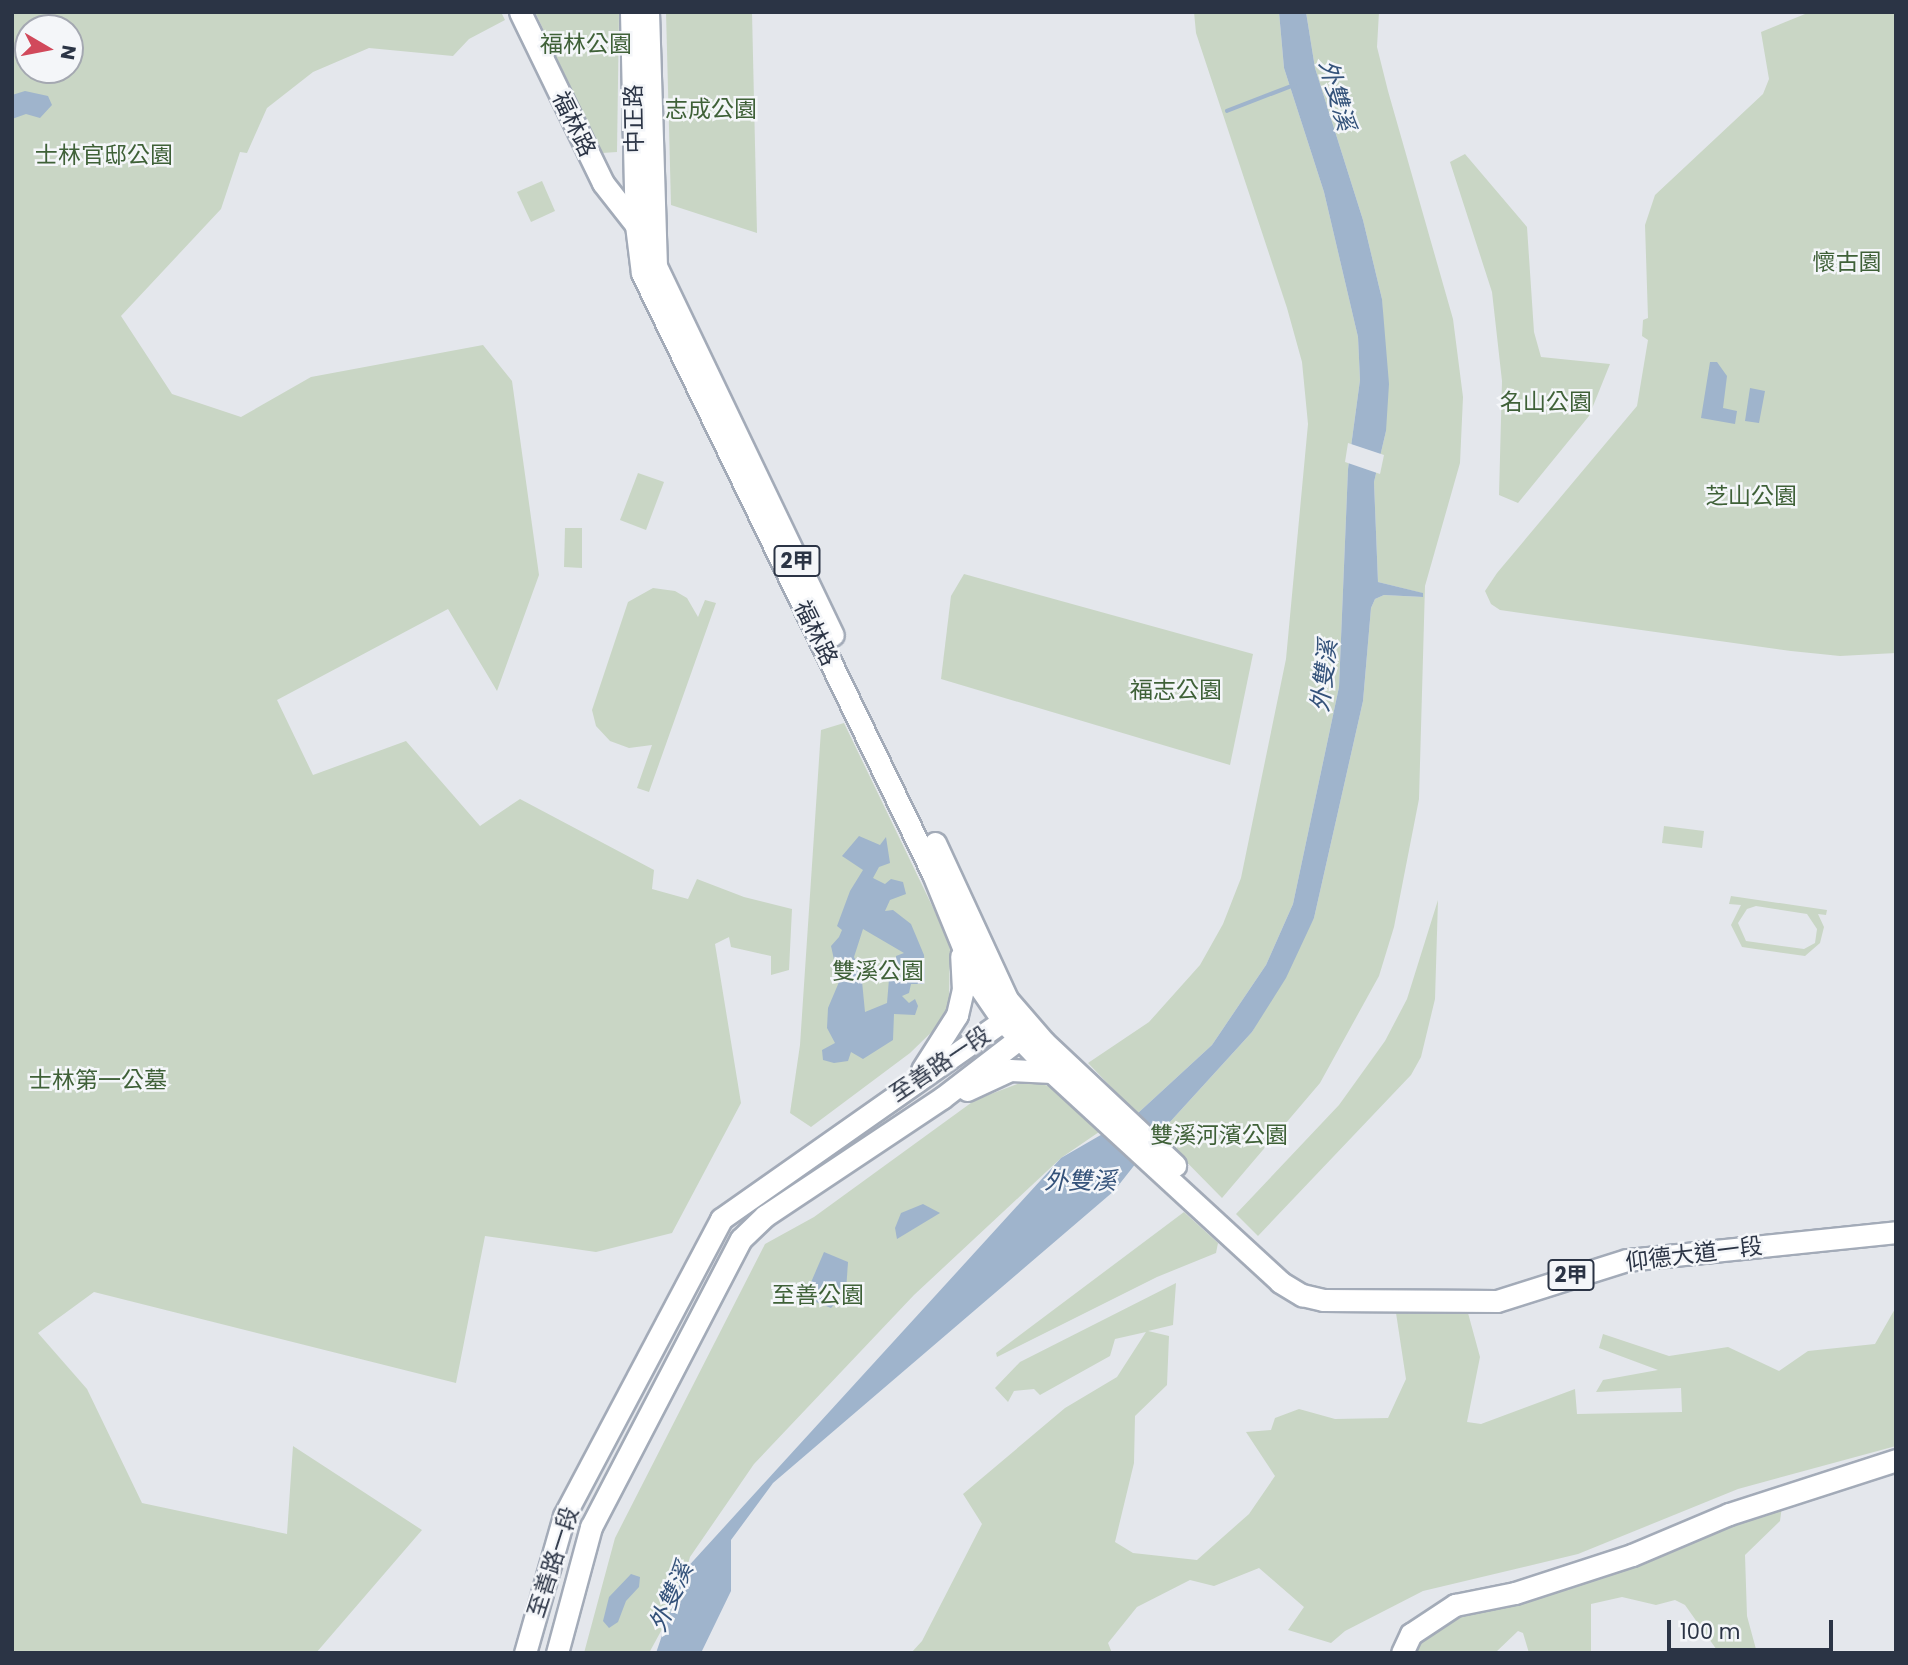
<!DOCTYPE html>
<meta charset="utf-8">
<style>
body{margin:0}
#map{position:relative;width:1908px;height:1665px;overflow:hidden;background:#e4e7ec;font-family:Poppins,"Noto Sans TC",sans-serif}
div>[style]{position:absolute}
.green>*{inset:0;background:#c9d6c5}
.water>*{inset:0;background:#9fb4cc}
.pier>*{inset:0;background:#e4e7ec}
.stream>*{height:3.5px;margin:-1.75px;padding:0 1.75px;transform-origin:1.75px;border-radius:1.75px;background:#9fb4cc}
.roads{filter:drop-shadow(2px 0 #a3abb8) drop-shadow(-2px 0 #a3abb8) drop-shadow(0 2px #a3abb8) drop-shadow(0 -2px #a3abb8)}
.major>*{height:21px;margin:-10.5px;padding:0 10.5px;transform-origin:10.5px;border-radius:10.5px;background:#fff}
span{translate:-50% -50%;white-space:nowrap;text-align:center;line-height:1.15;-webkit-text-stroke:5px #f4f6f9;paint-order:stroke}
.shield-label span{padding:2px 5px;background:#f4f6f9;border:2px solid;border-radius:5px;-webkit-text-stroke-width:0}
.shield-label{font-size:21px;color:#2b3445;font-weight:700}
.park-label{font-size:23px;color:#3f6138}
.street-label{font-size:23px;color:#2b3445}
.water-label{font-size:24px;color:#34527a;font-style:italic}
.frame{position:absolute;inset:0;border:14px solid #2b3445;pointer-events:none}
.north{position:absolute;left:14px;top:14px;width:70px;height:70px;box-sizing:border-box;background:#f4f6f9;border:2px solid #a4a8b1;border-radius:50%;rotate:100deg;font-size:19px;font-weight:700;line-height:28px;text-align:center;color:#2b3445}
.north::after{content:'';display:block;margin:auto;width:24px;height:32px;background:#d1495b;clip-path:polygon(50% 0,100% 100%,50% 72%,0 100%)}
.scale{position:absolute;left:1667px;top:1620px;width:166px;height:32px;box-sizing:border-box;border:4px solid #2b3445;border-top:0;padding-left:9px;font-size:21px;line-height:24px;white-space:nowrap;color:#2b3445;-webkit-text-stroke:5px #f4f6f9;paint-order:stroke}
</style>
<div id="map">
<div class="green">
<i style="clip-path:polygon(evenodd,12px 12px,501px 12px,505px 20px,469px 39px,453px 56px,369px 48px,313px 72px,267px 108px,247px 153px,240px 152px,221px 209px,121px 316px,172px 394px,241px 417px,311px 377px,483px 345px,512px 381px,539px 575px,497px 691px,448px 609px,277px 700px,313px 775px,406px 741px,480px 826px,520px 799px,654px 870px,652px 889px,688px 899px,697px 879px,744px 897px,792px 909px,789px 970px,771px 975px,771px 956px,731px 947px,729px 937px,715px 944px,741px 1103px,672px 1233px,596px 1252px,485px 1236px,456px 1383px,94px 1292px,38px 1333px,87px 1389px,142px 1503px,287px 1534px,293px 1446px,422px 1530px,316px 1653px,12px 1653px,12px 12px,28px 28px,70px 28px,70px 70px,28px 70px,28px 28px)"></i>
<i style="clip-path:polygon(535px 12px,619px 12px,617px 152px,602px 153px)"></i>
<i style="clip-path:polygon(666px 12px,752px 12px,757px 233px,671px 205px)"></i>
<i style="clip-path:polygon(1194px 12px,1279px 12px,1284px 68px,1324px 192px,1358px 337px,1360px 380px,1348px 469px,1339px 687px,1293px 904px,1266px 965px,1212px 1045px,1137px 1114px,1088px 1063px,1149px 1022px,1200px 965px,1223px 924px,1241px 878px,1286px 659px,1308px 424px,1302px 362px,1287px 308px,1196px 33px)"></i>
<i style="clip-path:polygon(1306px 12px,1379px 12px,1377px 47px,1388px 91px,1453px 319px,1463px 397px,1460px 463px,1425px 586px,1419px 799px,1394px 927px,1379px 976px,1320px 1083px,1222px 1198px,1159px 1134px,1252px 1032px,1314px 918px,1363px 701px,1371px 608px,1375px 599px,1384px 595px,1422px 597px,1422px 593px,1378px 582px,1374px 482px,1386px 431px,1382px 299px,1363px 220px,1315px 68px)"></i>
<i style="clip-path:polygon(1810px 12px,1896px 12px,1896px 653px,1840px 656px,1791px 651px,1500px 610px,1491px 604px,1485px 591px,1497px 573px,1637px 406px,1648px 340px,1642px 336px,1643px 320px,1648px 318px,1645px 225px,1655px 195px,1763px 94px,1769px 79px,1761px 32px)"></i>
<i style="clip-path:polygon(1465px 154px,1527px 227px,1534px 332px,1541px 357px,1610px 364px,1589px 416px,1518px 503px,1499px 495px,1502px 381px,1492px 292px,1450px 162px)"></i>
<i style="clip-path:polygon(542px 181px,555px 211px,531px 222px,517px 192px)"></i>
<i style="clip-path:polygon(638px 473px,664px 482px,646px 530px,620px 520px)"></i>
<i style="clip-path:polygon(565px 528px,582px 528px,582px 568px,564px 567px)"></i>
<i style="clip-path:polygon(964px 574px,1253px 654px,1230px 765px,941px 679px,951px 596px)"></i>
<i style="clip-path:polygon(653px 588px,675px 591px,687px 598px,698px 617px,705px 600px,716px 603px,649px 792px,637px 788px,652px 745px,629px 748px,610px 741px,596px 726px,592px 710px,628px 602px)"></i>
<i style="clip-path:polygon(844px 723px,950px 943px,949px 1000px,942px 1022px,910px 1053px,811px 1127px,790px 1113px,800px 1045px,821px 730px)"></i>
<i style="clip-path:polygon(1664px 826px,1704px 831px,1702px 848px,1662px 843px)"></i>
<i style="clip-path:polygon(evenodd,1731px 896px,1827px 910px,1826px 915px,1818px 914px,1824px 927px,1820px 943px,1805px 956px,1742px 947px,1731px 925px,1741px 905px,1729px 904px,1731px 896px,1756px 906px,1807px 914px,1817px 929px,1815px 943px,1804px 949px,1746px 941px,1738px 923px,1747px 909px,1756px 906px)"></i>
<i style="clip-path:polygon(1438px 900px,1435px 999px,1421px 1057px,1411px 1075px,1258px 1236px,1236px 1214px,1339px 1105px,1385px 1041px,1407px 999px)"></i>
<i style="clip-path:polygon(1036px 1082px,1051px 1087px,1099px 1132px,1061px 1158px,914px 1295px,754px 1464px,690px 1557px,677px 1602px,649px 1653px,584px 1653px,615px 1538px,765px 1244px,814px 1217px,975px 1100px,1020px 1083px)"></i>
<i style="clip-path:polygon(1184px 1212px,1218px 1243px,1216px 1253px,1157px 1277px,997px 1357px,996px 1353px)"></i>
<i style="clip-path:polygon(1176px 1283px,1173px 1325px,1148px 1331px,1169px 1336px,1167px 1385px,1135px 1416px,1134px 1463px,1115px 1542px,1133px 1553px,1197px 1560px,1249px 1514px,1275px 1476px,1246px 1432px,1271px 1430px,1275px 1418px,1299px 1409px,1335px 1419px,1388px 1418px,1406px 1379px,1396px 1313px,1468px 1313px,1480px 1357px,1467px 1422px,1481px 1424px,1575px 1389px,1577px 1414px,1682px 1412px,1681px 1388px,1596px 1392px,1603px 1380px,1658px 1370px,1599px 1348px,1603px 1334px,1669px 1356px,1728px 1347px,1779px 1371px,1808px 1351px,1875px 1344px,1896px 1307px,1896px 1446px,1738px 1489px,1578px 1554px,1423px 1591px,1345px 1631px,1331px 1643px,1288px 1630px,1304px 1607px,1259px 1568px,1214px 1586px,1190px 1580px,1137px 1607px,1108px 1643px,1112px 1653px,911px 1653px,922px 1641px,982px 1524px,963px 1494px,1065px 1408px,1117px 1377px,1146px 1332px,1115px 1339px,1110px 1356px,1040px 1395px,1034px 1389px,1014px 1391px,1008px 1402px,995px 1388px,1020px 1362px)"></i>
<i style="clip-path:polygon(1782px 1506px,1780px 1521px,1745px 1555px,1747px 1616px,1757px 1653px,1719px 1653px,1685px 1605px,1675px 1600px,1656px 1605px,1622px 1597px,1591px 1604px,1591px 1653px,1529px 1653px,1523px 1633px,1518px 1631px,1495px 1653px,1410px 1653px,1412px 1643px,1444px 1613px)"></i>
</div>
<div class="water">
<i style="clip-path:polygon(1279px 12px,1306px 12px,1315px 68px,1363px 220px,1382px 299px,1389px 384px,1386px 431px,1374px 482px,1378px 582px,1423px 593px,1423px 597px,1384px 595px,1375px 599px,1371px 608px,1363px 701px,1314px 918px,1286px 978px,1252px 1032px,1159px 1134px,1114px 1191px,773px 1483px,731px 1540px,731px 1591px,701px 1653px,656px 1653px,684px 1571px,1061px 1158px,1137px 1114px,1212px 1045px,1266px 965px,1293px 904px,1339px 687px,1348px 469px,1360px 380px,1358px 337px,1324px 192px,1284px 68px)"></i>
<i style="clip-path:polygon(25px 91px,48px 96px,52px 105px,40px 118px,26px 114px,12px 119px,12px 95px)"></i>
<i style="clip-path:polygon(1710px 362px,1717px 362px,1727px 376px,1723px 408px,1737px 411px,1735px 424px,1701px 418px)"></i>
<i style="clip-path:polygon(1750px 388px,1765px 391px,1759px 423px,1745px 421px)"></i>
<i style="clip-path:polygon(evenodd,859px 836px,880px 845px,886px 837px,890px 863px,879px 867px,873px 878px,885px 884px,891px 879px,903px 882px,906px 894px,890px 900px,885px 911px,893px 910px,911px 924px,924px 955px,925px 977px,924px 984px,911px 984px,909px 993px,902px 996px,909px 1003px,915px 999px,918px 1006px,915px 1015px,894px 1014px,893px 1040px,863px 1059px,851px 1052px,848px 1061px,834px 1063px,823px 1060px,822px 1050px,835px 1043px,827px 1028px,828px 1008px,839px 982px,831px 946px,839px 937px,842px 930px,837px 926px,850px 891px,863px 870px,842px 856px,859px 836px,863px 929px,904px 953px,896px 956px,896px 964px,903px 969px,901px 975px,889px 979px,887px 1003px,865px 1012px,861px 971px,854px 957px,863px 929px)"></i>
<i style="clip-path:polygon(923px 1204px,940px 1213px,897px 1239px,895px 1228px,901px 1213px)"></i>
<i style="clip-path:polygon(824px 1252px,848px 1262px,846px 1291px,831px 1308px,816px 1302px,809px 1287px)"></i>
<i style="clip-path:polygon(631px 1574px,640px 1577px,639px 1587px,626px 1601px,618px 1622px,609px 1628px,603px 1621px,609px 1597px)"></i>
</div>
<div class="pier">
<i style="clip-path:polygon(1348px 443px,1384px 455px,1380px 474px,1345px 462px)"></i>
</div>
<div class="stream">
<i style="left:1227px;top:111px;width:72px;rotate:-21.2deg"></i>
</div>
<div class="roads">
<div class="major">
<i style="left:520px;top:12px;width:190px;rotate:64.1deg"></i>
<i style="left:603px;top:183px;width:53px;rotate:51.8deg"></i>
<i style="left:631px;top:12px;width:213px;rotate:88.7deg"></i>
<i style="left:636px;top:225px;width:48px;rotate:82.9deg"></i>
<i style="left:642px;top:273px;width:668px;rotate:64.16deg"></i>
<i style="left:933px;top:874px;width:121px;rotate:67.7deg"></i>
<i style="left:979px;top:986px;width:42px;rotate:55.6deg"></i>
<i style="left:1003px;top:1021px;width:71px;rotate:46.1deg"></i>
<i style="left:1052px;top:1072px;width:310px;rotate:42.6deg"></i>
<i style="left:1280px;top:1282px;width:26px;rotate:31deg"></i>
<i style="left:1302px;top:1295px;width:22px;rotate:13deg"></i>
<i style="left:1323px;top:1300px;width:174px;rotate:0.3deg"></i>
<i style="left:1497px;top:1301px;width:136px;rotate:-17.5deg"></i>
<i style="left:1627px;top:1260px;width:270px;rotate:-5.9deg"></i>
<i style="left:648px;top:12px;width:254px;rotate:88.2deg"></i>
<i style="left:656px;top:266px;width:409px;rotate:64.4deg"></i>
<i style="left:935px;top:843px;width:172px;rotate:65.2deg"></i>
<i style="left:1007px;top:999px;width:57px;rotate:49.3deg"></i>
<i style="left:1044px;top:1042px;width:180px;rotate:43.2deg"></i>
<i style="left:922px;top:1070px;width:65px;rotate:-57.5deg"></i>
<i style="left:957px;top:1015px;width:26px;rotate:-77deg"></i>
<i style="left:963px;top:990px;width:34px;rotate:-93deg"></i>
<i style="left:967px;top:1090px;width:47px;rotate:-24.9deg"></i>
<i style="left:1010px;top:1070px;width:42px;rotate:2.7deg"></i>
<i style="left:525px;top:1653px;width:142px;rotate:-74.1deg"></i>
<i style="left:564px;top:1516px;width:336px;rotate:-62.1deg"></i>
<i style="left:721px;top:1219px;width:345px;rotate:-35.1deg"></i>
<i style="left:1003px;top:1021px;width:11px"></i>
<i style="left:557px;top:1653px;width:131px;rotate:-74.9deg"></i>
<i style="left:591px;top:1527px;width:325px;rotate:-62.5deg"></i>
<i style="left:741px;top:1239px;width:33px;rotate:-44deg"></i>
<i style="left:765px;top:1216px;width:213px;rotate:-33.7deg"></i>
<i style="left:942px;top:1098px;width:97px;rotate:-37.5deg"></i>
<i style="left:1019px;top:1039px;width:13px;rotate:-77deg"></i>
<i style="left:1402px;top:1653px;width:21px;rotate:-65deg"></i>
<i style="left:1411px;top:1634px;width:53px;rotate:-33.4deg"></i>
<i style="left:1455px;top:1605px;width:61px;rotate:-11.3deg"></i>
<i style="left:1515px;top:1593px;width:123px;rotate:-18deg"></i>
<i style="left:1632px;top:1555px;width:105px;rotate:-22.9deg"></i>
<i style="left:1729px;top:1514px;width:176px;rotate:-17.9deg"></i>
</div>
</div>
<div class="shield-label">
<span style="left:797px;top:561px">2甲</span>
<span style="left:1571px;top:1275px">2甲</span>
</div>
<div class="park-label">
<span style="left:586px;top:44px">福林公園</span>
<span style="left:711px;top:109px">志成公園</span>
<span style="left:104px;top:155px">士林官邸公園</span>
<span style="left:1847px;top:262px">懷古園</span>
<span style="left:1546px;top:402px">名山公園</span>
<span style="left:1751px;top:496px">芝山公園</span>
<span style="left:1176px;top:690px">福志公園</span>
<span style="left:878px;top:971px">雙溪公園</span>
<span style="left:98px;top:1080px">士林第一公墓</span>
<span style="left:1219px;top:1135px">雙溪河濱公園</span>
<span style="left:818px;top:1295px">至善公園</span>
</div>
<div class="street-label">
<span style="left:634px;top:119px;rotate:-91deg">中正路</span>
<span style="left:574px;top:124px;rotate:64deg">福林路</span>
<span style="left:816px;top:633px;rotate:64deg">福林路</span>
<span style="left:940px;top:1064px;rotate:-34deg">至善路一段</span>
<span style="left:1694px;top:1254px;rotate:-7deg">仰德大道一段</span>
<span style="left:553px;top:1562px;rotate:-72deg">至善路一段</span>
</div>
<div class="water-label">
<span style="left:1337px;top:95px;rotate:74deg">外雙溪</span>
<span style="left:1324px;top:676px;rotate:-83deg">外雙溪</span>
<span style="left:1080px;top:1181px">外雙溪</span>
<span style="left:671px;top:1597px;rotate:-66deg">外雙溪</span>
</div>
<div class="frame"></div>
<div class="north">N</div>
<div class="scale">100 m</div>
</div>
